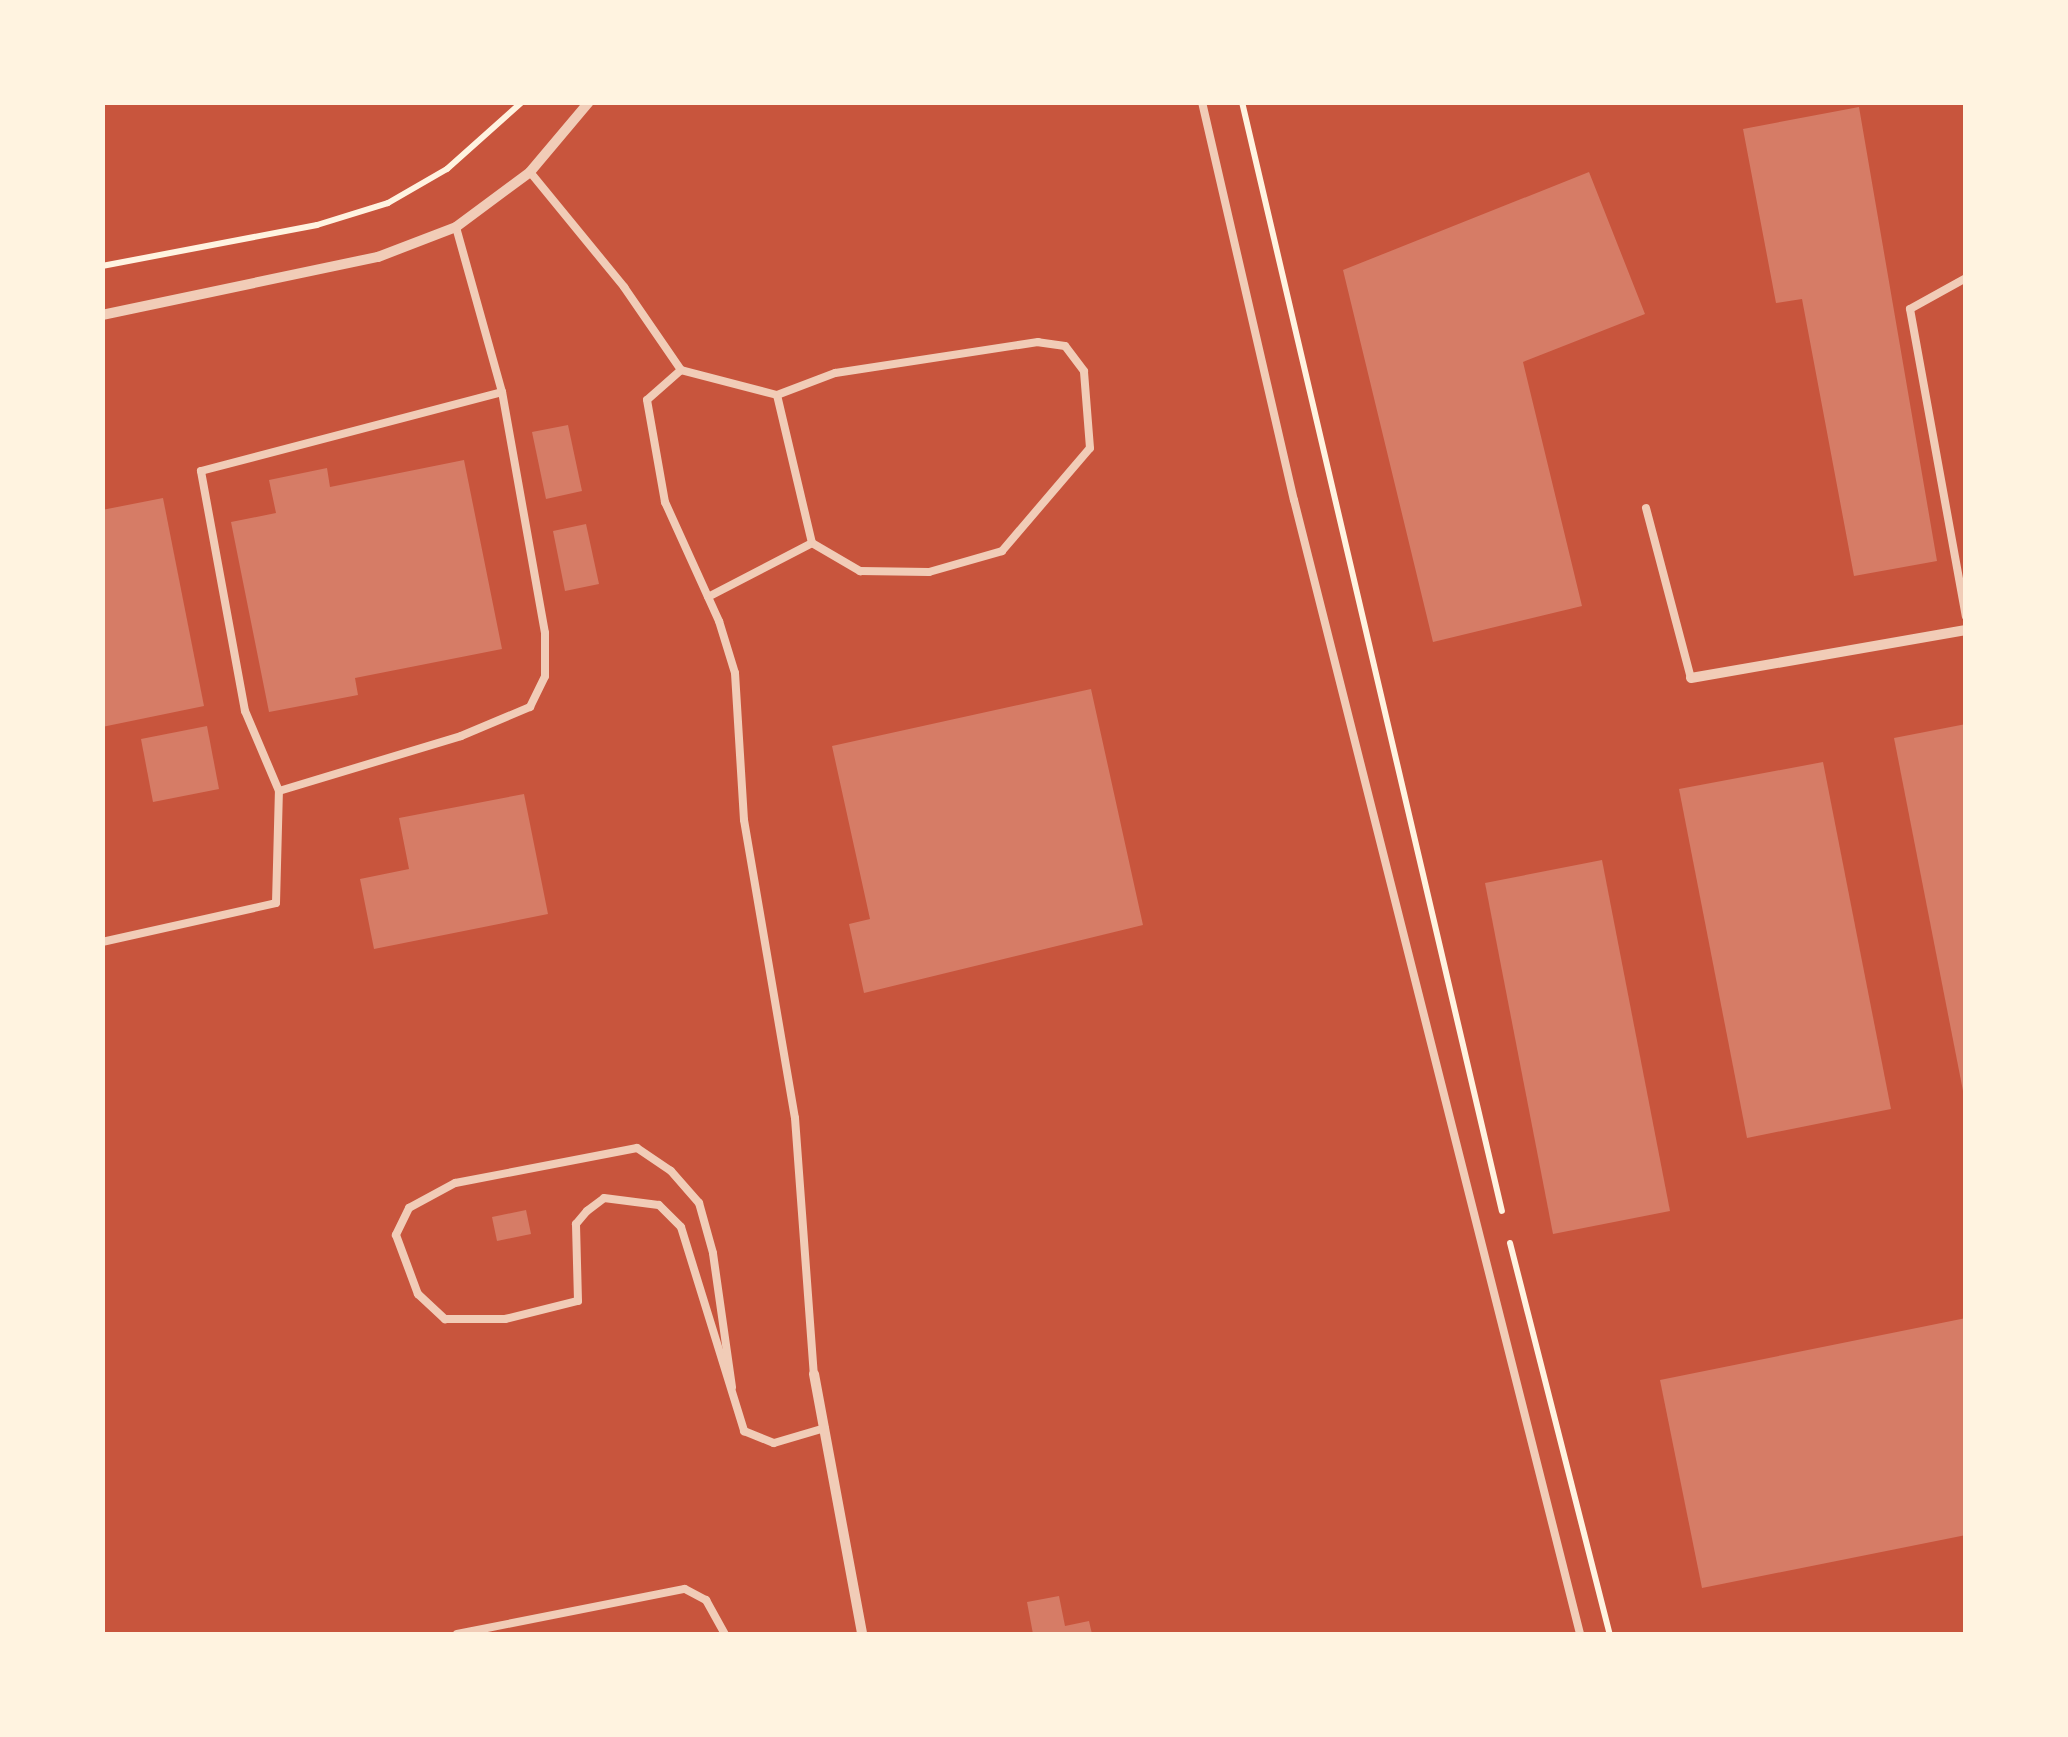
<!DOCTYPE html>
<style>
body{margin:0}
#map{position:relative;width:2068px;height:1737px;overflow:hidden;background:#c8553d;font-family:"Fira Sans",sans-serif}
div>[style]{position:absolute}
.building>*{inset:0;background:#d67c66}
.path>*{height:6px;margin:-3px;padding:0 3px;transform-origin:3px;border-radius:3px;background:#fff3e0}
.service>*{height:8px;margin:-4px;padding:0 4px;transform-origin:4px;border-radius:4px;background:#f1ccb7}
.minor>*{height:10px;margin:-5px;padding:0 5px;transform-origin:5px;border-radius:5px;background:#f1ccb7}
span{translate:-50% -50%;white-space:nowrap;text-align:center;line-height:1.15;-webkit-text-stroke:8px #fff3e0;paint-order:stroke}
.frame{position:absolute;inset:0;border:105px solid #fff3e0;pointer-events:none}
</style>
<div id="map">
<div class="building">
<i style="clip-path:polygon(1859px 107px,1937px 561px,1854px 576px,1802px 299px,1776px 303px,1743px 129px)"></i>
<i style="clip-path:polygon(1589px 172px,1645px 314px,1523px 362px,1582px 606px,1433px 642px,1343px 270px)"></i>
<i style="clip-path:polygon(568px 425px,582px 491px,546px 499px,532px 432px)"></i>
<i style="clip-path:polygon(464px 460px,502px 649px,355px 678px,358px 695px,269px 712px,231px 522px,276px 513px,269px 480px,327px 468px,330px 487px)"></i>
<i style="clip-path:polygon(163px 498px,204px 706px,102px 727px,102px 510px)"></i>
<i style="clip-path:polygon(586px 524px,599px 584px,565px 591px,553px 531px)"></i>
<i style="clip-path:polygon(1091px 689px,1143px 925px,864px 993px,849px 924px,870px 919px,832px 746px)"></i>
<i style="clip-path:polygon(1966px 724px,1966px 1096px,1964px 1096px,1894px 738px)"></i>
<i style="clip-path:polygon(207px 726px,219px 789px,153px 802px,141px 739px)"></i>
<i style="clip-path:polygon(1823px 762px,1891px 1109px,1747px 1138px,1679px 789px)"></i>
<i style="clip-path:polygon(524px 794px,548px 914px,374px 949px,360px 879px,409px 869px,399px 818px)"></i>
<i style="clip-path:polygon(1602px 860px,1670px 1211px,1553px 1234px,1485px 883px)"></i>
<i style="clip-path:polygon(526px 1210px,531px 1234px,497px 1241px,492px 1217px)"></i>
<i style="clip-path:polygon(1966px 1318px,1966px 1535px,1702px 1588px,1660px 1380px)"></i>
<i style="clip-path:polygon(1059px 1596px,1065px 1626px,1089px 1621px,1092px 1634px,1033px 1634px,1027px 1602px)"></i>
</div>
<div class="path">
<i style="left:1242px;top:102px;width:1139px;rotate:76.81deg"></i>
<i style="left:102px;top:266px;width:219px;rotate:-10.8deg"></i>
<i style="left:317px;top:225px;width:74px;rotate:-17.2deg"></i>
<i style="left:388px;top:203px;width:68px;rotate:-30deg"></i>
<i style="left:447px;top:169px;width:101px;rotate:-41.8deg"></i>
<i style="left:1510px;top:1243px;width:404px;rotate:75.7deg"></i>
</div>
<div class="service">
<i style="left:1202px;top:102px;width:408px;rotate:77deg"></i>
<i style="left:1294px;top:500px;width:1170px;rotate:75.84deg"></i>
<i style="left:530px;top:172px;width:149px;rotate:50.7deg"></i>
<i style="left:624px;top:287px;width:101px;rotate:55.5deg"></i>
<i style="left:1966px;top:278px;width:64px;rotate:151deg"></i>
<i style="left:1910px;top:309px;width:312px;rotate:79.7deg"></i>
<i style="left:777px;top:395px;width:152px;rotate:76.7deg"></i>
<i style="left:812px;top:543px;width:56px;rotate:30.3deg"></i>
<i style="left:860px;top:571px;width:69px;rotate:0.8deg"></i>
<i style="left:929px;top:572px;width:76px;rotate:-16deg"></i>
<i style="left:1002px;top:551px;width:135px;rotate:-49.5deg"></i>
<i style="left:1090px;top:448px;width:77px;rotate:-94.5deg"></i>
<i style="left:1084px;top:371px;width:31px;rotate:-127deg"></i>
<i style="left:1065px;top:346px;width:27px;rotate:-172deg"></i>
<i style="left:1038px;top:342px;width:205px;rotate:171.3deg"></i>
<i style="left:835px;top:373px;width:62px;rotate:159.2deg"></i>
<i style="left:777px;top:395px;width:99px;rotate:-165.4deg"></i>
<i style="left:681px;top:370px;width:45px;rotate:138.6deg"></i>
<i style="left:647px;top:400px;width:104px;rotate:80deg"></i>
<i style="left:665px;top:502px;width:131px;rotate:65.6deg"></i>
<i style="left:719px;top:621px;width:54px;rotate:72.9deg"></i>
<i style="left:735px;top:673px;width:147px;rotate:86.5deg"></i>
<i style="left:744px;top:820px;width:302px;rotate:80.3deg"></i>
<i style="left:795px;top:1118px;width:257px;rotate:85.8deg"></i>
<i style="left:1646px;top:508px;width:176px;rotate:75.2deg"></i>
<i style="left:708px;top:597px;width:117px;rotate:-27.4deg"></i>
<i style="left:279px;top:791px;width:87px;rotate:-113deg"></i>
<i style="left:245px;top:711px;width:244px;rotate:-100.4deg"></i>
<i style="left:201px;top:471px;width:311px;rotate:-14.7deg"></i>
<i style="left:102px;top:942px;width:178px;rotate:-12.6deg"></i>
<i style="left:276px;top:903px;width:112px;rotate:-88.5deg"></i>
<i style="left:279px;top:791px;width:190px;rotate:-16.8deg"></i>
<i style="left:461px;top:736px;width:75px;rotate:-22.8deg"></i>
<i style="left:530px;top:707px;width:34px;rotate:-64deg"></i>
<i style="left:545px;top:676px;width:43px;rotate:-90deg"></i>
<i style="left:545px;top:633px;width:245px;rotate:-100.1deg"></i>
<i style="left:502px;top:392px;width:171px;rotate:-105.6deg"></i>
<i style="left:732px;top:1387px;width:135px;rotate:-98.1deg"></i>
<i style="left:713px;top:1253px;width:52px;rotate:-105.6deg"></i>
<i style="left:699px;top:1203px;width:43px;rotate:-131.2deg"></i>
<i style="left:671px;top:1171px;width:41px;rotate:-145.9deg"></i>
<i style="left:637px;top:1148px;width:185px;rotate:169.1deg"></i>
<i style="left:455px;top:1183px;width:52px;rotate:151.5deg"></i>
<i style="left:409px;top:1208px;width:30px;rotate:116deg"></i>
<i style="left:396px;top:1235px;width:63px;rotate:69.6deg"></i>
<i style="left:418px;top:1294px;width:37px;rotate:43deg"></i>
<i style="left:445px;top:1319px;width:60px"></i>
<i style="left:505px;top:1319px;width:75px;rotate:-13.9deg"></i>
<i style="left:578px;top:1301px;width:77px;rotate:-91.5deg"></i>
<i style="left:576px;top:1224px;width:17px;rotate:-50deg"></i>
<i style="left:587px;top:1211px;width:21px;rotate:-37deg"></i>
<i style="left:604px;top:1198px;width:55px;rotate:7.3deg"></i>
<i style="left:659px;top:1205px;width:31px;rotate:45deg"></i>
<i style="left:681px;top:1227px;width:214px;rotate:72.8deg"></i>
<i style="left:744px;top:1431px;width:32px;rotate:22deg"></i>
<i style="left:774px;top:1443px;width:53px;rotate:-16.4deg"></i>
<i style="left:457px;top:1634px;width:232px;rotate:-11.2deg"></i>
<i style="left:685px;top:1589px;width:24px;rotate:28deg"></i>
<i style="left:706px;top:1600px;width:39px;rotate:61deg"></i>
</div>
<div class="minor">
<i style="left:102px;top:315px;width:282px;rotate:-11.9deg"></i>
<i style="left:378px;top:257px;width:84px;rotate:-21deg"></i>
<i style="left:456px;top:227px;width:92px;rotate:-36.6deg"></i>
<i style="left:530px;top:172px;width:92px;rotate:-49.9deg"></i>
<i style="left:1691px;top:678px;width:279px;rotate:-9.9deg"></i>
<i style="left:814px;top:1374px;width:264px;rotate:79.5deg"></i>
</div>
<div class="frame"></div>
</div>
